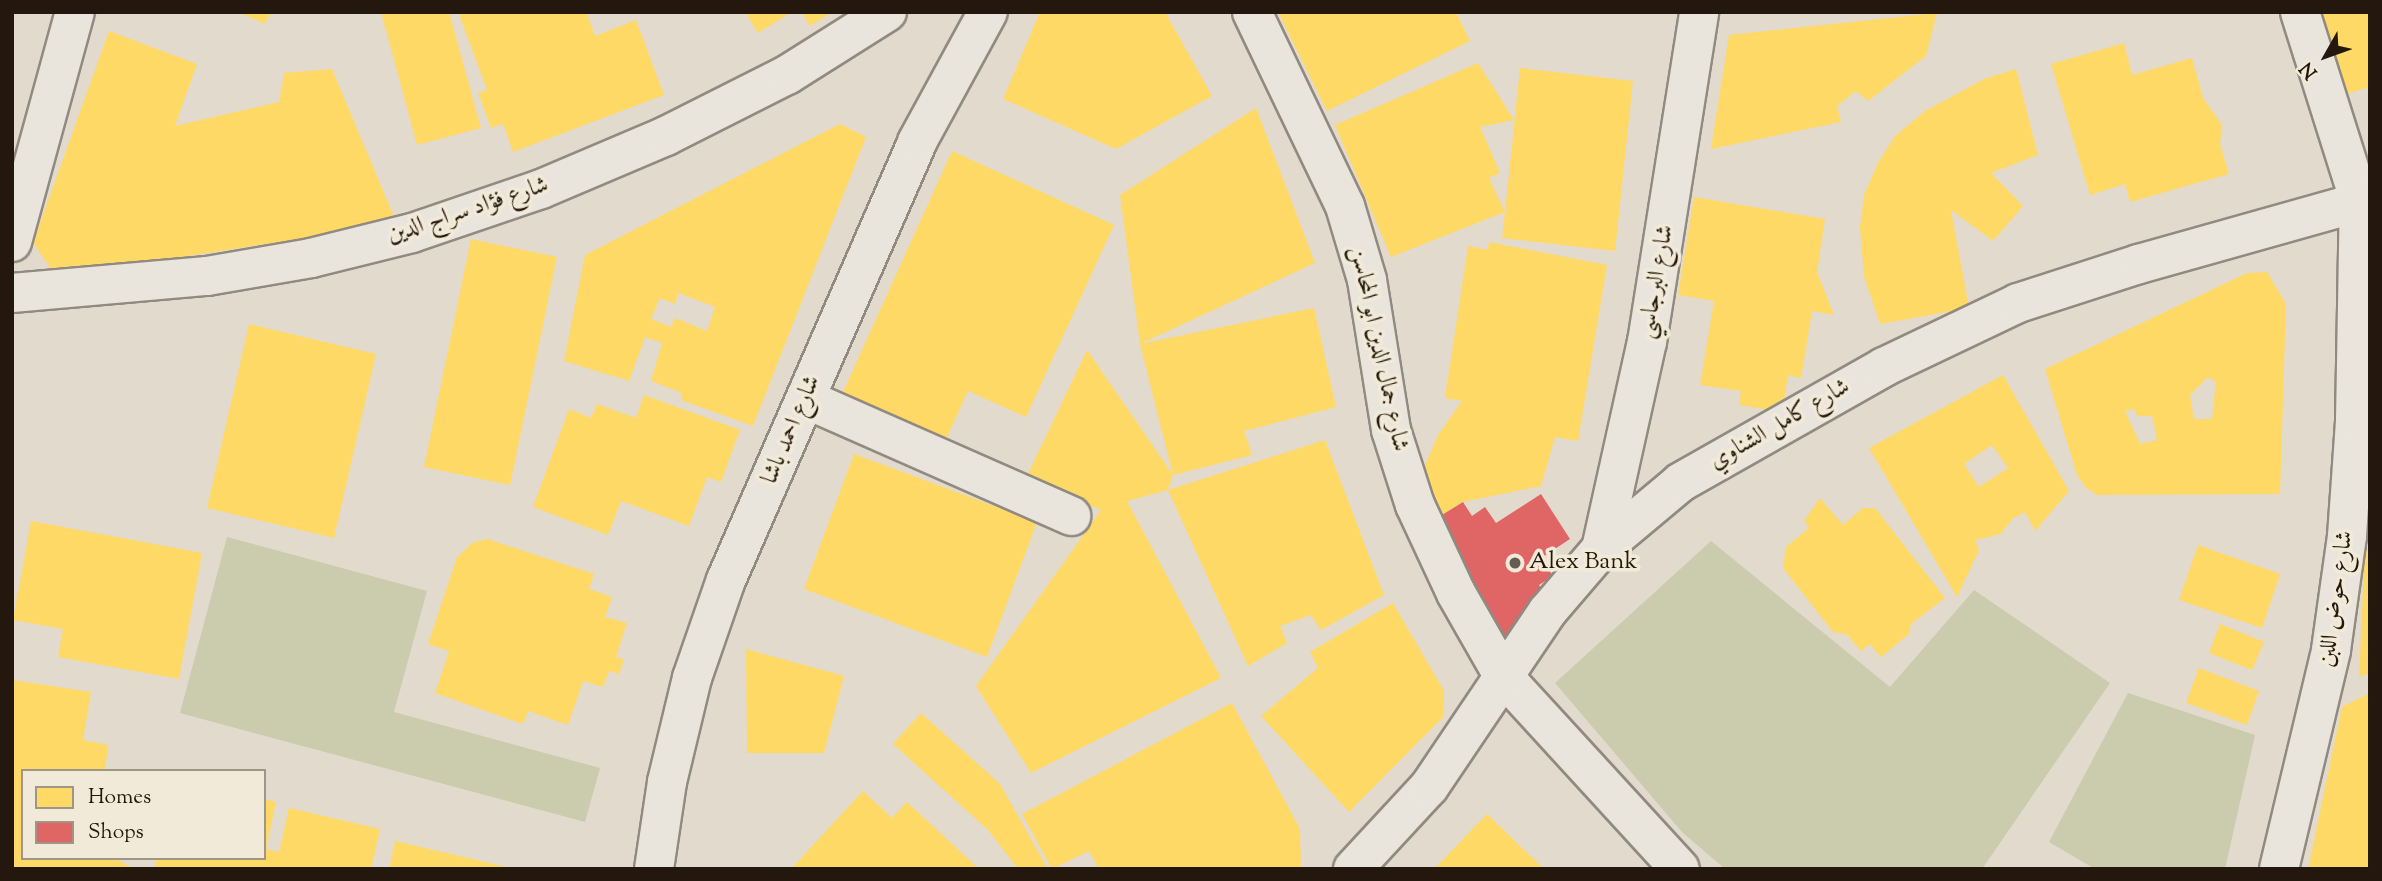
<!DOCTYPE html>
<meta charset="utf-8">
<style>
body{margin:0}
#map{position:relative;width:2382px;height:881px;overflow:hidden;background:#e2dacc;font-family:"Sorts Mill Goudy",Amiri,serif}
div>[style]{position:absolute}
.green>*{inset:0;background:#caccad}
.homes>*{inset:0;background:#ffd966}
.shops>*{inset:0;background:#e06666}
.roads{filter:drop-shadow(2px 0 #908a81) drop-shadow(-2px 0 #908a81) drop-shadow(0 2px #908a81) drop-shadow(0 -2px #908a81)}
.street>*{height:38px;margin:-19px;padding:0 19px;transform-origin:19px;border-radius:19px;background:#e9e5dd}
.dots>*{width:19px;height:19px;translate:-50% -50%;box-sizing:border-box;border:4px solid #f2ead8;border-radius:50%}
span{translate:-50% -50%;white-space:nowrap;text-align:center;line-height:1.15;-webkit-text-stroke:7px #f2ead8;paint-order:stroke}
.street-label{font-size:24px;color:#24170d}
.poi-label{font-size:24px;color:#24170d}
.left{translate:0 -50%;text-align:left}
.frame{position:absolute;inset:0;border:14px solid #24170d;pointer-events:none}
.legend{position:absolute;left:21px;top:769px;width:245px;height:91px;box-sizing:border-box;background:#f2ead8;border:2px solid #a09687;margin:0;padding:9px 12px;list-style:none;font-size:21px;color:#24170d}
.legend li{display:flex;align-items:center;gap:14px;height:35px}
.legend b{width:35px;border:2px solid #a09687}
.north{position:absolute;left:2291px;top:21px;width:70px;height:70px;-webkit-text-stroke:5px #f2ead8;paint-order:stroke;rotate:230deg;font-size:19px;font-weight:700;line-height:28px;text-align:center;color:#24170d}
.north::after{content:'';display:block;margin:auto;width:24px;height:32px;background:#24170d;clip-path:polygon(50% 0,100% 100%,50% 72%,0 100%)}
</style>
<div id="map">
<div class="green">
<i style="clip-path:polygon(227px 537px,427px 591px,394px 712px,600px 768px,585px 822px,180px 713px)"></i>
<i style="clip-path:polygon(1711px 541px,1890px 687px,1974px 590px,2110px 683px,1982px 869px,1725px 869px,1682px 832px,1555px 683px)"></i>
<i style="clip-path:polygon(2128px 693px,2255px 735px,2225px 869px,2095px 869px,2049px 842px)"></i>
</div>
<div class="homes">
<i style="clip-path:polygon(239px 12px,272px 12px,264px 24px)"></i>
<i style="clip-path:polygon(381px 12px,449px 12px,481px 128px,417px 145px)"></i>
<i style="clip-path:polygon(458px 12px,586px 12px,595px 36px,636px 20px,664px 95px,513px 152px,503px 124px,491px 128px,478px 93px,487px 90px)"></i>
<i style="clip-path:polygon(745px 12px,792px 12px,758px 33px)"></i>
<i style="clip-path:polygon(802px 12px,832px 12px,810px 26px)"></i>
<i style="clip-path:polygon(1040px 12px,1165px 12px,1212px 96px,1116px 149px,1003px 99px)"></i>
<i style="clip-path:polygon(1278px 12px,1456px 12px,1470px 41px,1327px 111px)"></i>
<i style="clip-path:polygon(2314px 12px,2370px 12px,2370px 87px,2339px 96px)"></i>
<i style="clip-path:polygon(1937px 13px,1926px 56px,1868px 101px,1856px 91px,1837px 106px,1841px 122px,1711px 149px,1729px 35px)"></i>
<i style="clip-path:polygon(109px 31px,197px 64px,175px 126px,279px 102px,284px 73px,332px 69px,397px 224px,56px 276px,33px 243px)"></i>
<i style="clip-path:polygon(2124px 43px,2132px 75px,2192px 58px,2203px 98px,2222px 125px,2220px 144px,2229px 174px,2130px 202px,2125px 184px,2090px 195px,2051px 64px)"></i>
<i style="clip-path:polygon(1478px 63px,1514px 120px,1480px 127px,1500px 173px,1489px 178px,1505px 212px,1520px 68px,1633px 81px,1615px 251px,1502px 238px,1505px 212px,1391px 257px,1335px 125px)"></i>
<i style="clip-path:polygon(2016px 69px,2038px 155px,1991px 173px,2023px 206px,1993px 241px,1951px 210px,1969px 308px,1880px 324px,1864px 276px,1860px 228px,1864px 195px,1878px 163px,1895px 136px,1925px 111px,1984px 79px)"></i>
<i style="clip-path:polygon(1256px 108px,1315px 263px,1140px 344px,1120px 195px)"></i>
<i style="clip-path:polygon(evenodd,840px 124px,866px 137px,753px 426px,681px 400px,682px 393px,651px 381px,662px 343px,645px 337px,629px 381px,564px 361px,585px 255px,840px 124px,678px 293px,715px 307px,707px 331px,675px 318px,671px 327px,651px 319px,660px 298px,675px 304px,678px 293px)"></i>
<i style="clip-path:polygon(952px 151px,1114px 225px,1026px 417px,968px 391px,942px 448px,839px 401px)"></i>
<i style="clip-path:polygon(1694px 197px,1825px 219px,1817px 272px,1834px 315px,1812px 311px,1801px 378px,1788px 375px,1782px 412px,1739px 405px,1741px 391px,1700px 385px,1714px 301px,1678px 295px)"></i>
<i style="clip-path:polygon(471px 239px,557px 257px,510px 485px,424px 467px)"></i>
<i style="clip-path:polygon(1489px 242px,1607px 265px,1578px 441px,1555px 437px,1541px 486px,1463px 502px,1429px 523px,1418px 482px,1438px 435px,1462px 401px,1445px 398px,1468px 246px,1488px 250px)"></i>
<i style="clip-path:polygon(evenodd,2267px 272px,2286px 304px,2280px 494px,2097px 495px,2086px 488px,2077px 475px,2045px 369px,2247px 273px,2267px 272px,2208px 377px,2216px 382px,2212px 419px,2194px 419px,2190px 395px,2208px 377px,2267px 272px,2134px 409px,2138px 416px,2152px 416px,2157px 440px,2140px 444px,2125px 411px,2134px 409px)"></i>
<i style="clip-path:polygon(1314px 308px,1336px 407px,1244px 431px,1252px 455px,1173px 475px,1168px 490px,1127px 501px,1221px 678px,1031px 773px,976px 686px,1101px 510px,1026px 478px,1087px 350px,1173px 475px,1140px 344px)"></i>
<i style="clip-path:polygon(249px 324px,376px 354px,334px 538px,207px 508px)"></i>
<i style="clip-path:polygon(evenodd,2003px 375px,2069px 491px,2035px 531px,2025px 512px,2012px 519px,2001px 534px,1975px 540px,1979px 550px,1957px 597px,1869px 448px,2003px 375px,1992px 445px,2008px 468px,1979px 487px,1964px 464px,1992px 445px)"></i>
<i style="clip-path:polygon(644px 395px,740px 430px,721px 482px,707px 477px,689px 526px,621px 501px,608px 535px,533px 507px,569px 409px,591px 418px,597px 404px,636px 418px)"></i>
<i style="clip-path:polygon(1325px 440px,1384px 595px,1321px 630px,1311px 615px,1280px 626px,1287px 643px,1248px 666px,1168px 490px)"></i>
<i style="clip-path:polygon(854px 454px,1037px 522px,987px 657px,804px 589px)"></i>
<i style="clip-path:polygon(2368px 475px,2370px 673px,2359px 677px)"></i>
<i style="clip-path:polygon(1820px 498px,1843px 525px,1863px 508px,1875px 508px,1945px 598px,1911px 624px,1909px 634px,1881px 657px,1870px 644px,1861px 651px,1846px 634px,1833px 632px,1783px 568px,1786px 547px,1809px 528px,1804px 521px)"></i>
<i style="clip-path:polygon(31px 521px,202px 553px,179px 679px,58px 657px,63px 629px,13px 620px)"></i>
<i style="clip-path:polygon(487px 539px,594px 574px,589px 589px,612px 597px,605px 617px,627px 623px,616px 657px,624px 659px,619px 674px,609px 671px,603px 687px,583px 681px,568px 725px,528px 711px,523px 724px,435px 693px,449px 651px,428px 644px,457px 557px,472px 543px)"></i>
<i style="clip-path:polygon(2198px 545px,2280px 574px,2262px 628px,2179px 600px)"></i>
<i style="clip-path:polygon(1393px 603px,1444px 691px,1443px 717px,1349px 812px,1261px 716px,1318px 668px,1310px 652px)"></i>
<i style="clip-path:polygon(2220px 624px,2264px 642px,2252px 670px,2209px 653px)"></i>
<i style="clip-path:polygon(746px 649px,844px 676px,824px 753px,747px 753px)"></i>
<i style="clip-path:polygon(2199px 668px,2259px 691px,2247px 725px,2186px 703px)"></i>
<i style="clip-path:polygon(12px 680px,91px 692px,83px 740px,108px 745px,105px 771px,23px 771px,23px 858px,115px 858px,133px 869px,12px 869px)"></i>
<i style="clip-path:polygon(2370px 693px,2370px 869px,2308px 869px,2342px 707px)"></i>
<i style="clip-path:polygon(1232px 703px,1300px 829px,1301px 869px,1099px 869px,1089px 851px,1052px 869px,1022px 814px)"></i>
<i style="clip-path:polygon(921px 713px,1000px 784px,1048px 869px,1018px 869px,988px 830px,893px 744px)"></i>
<i style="clip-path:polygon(863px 791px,892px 818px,907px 802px,979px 869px,791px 869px)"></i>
<i style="clip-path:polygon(264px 799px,276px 802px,266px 849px,279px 852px,289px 808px,380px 829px,371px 869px,154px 869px,157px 858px,264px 858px)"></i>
<i style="clip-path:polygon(1487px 814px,1544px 869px,1434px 869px)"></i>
<i style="clip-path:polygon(395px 841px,511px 868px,510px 869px,389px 869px)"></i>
</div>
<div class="shops">
<i style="clip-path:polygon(1541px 494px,1570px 539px,1541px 558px,1553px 576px,1539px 585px,1548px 600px,1500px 645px,1429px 523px,1463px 502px,1472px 516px,1485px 507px,1496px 523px)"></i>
</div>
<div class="roads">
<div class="street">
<i style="left:1252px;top:12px;width:215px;rotate:64.4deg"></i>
<i style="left:1345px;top:206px;width:77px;rotate:73.4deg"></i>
<i style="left:1367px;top:280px;width:152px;rotate:80.9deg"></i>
<i style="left:1391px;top:430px;width:79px;rotate:72.3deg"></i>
<i style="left:1415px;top:505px;width:97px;rotate:65deg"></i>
<i style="left:1456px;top:593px;width:97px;rotate:60.3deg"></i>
<i style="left:1504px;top:677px;width:260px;rotate:47.5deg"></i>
<i style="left:2300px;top:12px;width:196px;rotate:72.5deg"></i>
<i style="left:2359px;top:199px;width:14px;rotate:36deg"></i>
<i style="left:12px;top:242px;width:238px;rotate:-74.7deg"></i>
<i style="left:12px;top:293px;width:196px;rotate:-5deg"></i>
<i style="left:207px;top:276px;width:106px;rotate:-9.8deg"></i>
<i style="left:311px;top:258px;width:104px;rotate:-13.9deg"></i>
<i style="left:412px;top:233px;width:136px;rotate:-18.8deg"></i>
<i style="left:541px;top:189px;width:136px;rotate:-23deg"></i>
<i style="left:666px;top:136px;width:136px;rotate:-26.8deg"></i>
<i style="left:787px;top:75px;width:118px;rotate:-32.2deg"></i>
<i style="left:806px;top:399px;width:290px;rotate:23.8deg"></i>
<i style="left:1601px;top:549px;width:212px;rotate:-77.5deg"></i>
<i style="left:1647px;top:342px;width:334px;rotate:-81deg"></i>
<i style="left:654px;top:869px;width:88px;rotate:-81.5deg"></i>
<i style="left:667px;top:782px;width:107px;rotate:-76.5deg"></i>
<i style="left:692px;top:678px;width:104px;rotate:-70.9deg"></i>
<i style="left:726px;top:580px;width:478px;rotate:-66.4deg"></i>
<i style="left:917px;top:142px;width:148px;rotate:-61.4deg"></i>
<i style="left:1353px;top:869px;width:112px;rotate:-47.2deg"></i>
<i style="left:1429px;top:787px;width:211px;rotate:-56deg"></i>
<i style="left:1547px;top:612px;width:83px;rotate:-49.4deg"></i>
<i style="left:1601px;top:549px;width:104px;rotate:-39.9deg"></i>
<i style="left:1681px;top:482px;width:233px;rotate:-29.5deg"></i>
<i style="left:1884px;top:367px;width:148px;rotate:-25.5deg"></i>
<i style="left:2018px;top:303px;width:127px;rotate:-17.9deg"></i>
<i style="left:2139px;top:264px;width:240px;rotate:-15.7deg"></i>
<i style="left:2279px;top:869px;width:225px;rotate:-76.6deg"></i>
<i style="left:2331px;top:650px;width:115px;rotate:-82deg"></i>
<i style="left:2347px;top:536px;width:115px;rotate:-86deg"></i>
<i style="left:2355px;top:421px;width:222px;rotate:-89deg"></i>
</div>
</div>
<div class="dots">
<i style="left:1515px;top:563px;background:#665b50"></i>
</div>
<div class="street-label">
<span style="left:468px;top:211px;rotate:-18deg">شارع فؤاد سراج الدين</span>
<span style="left:1657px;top:282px;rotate:-80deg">شارع البرجاسي</span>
<span style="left:1378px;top:349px;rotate:78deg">شارع جمال الدين ابو المحاسن</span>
<span style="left:1780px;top:425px;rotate:-30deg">شارع كامل الشناوي</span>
<span style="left:792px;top:430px;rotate:-67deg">شارع احمد باشا</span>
<span style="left:2337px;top:599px;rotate:-82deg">شارع حوض اللبن</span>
</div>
<div class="poi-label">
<span class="left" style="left:1529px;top:563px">Alex Bank</span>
</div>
<div class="frame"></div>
<ul class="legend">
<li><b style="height:19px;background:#ffd966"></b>Homes</li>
<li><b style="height:19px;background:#e06666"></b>Shops</li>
</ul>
<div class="north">N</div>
</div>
